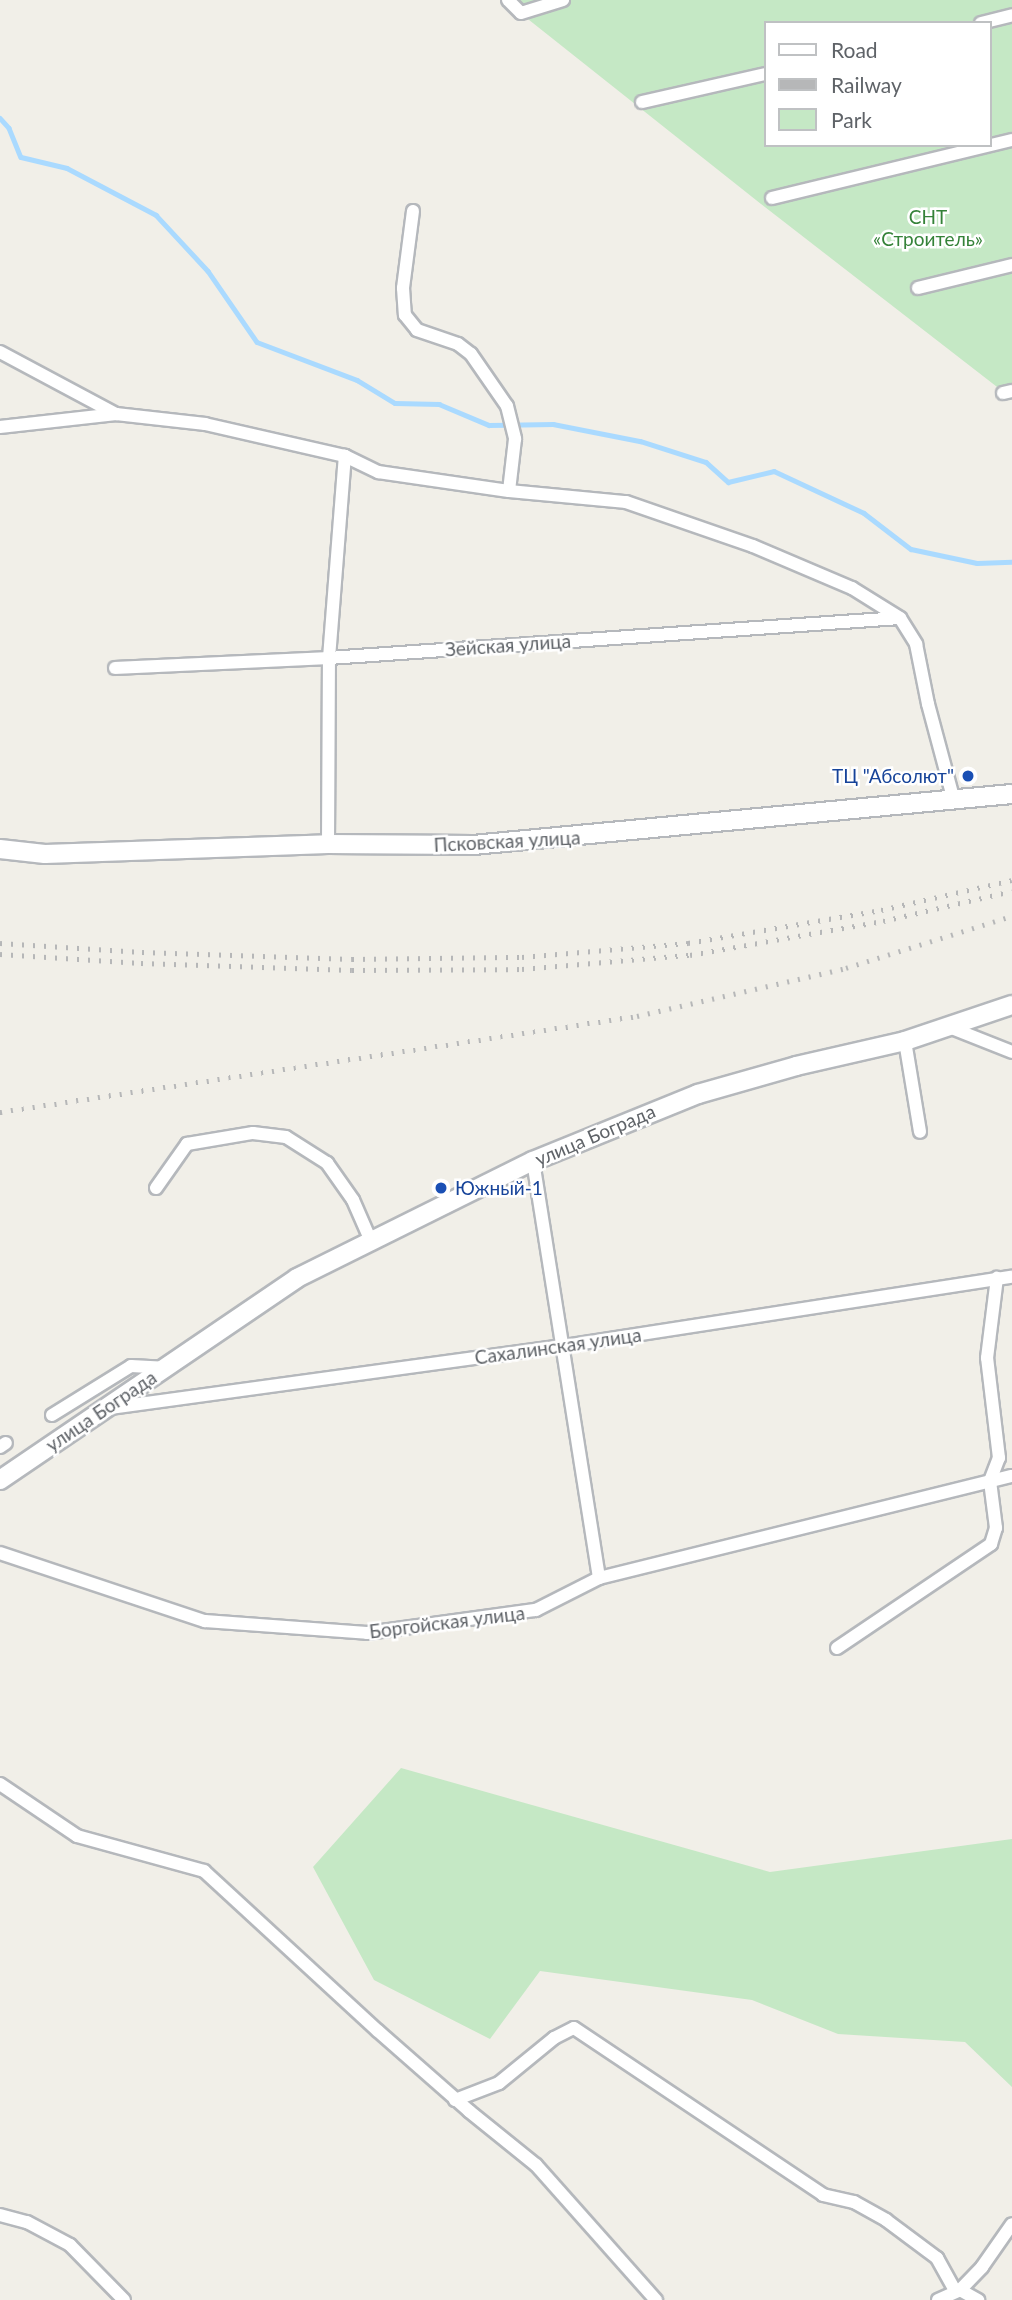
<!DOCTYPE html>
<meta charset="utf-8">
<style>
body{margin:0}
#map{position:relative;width:1012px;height:2300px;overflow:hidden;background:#f1efe8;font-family:Lato,sans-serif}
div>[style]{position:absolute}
.green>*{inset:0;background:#c5e8c5}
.stream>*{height:4.5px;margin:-2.25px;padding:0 2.25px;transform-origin:2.25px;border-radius:2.25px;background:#aadaff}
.roads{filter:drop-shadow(2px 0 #b5b8bc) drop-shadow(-2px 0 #b5b8bc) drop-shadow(0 2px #b5b8bc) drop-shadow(0 -2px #b5b8bc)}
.street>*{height:12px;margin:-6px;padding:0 6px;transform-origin:6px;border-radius:6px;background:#fff}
.secondary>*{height:18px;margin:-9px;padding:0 9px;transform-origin:9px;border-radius:9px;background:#fff}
.rail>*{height:4.5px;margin-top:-2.25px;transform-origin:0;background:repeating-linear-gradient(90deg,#b6b7b8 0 2px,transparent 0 11px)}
.dots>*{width:19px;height:19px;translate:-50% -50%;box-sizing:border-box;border:4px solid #fff;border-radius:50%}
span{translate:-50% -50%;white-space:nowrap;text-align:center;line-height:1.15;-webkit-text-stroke:5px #fff;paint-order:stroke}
.park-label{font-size:19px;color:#348238}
.street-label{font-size:19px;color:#5f6368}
.transit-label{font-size:19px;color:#164399}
.right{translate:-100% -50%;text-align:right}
.left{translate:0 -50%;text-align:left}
.legend{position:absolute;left:764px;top:21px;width:228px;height:126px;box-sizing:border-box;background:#fff;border:2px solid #bfc1c3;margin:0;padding:9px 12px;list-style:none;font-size:21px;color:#5f6368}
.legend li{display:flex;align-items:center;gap:14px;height:35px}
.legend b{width:35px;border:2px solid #bfc1c3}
</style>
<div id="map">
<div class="green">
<i style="clip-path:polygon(evenodd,504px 0,1012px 0,1012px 394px,1001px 390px,761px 204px,504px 0,765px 23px,989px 23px,989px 145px,765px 145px,765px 23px)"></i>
<i style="clip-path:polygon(401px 1768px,770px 1872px,1012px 1839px,1012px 2087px,965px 2042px,838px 2034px,752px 2000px,540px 1971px,490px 2039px,374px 1980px,313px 1867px)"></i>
</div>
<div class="stream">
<i style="left:0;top:118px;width:13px;rotate:48deg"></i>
<i style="left:9px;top:128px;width:31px;rotate:68deg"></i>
<i style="left:21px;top:157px;width:47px;rotate:13.4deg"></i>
<i style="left:67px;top:168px;width:101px;rotate:27.8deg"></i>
<i style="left:156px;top:215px;width:76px;rotate:47.1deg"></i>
<i style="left:208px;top:271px;width:86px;rotate:55.4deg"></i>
<i style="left:257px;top:342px;width:107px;rotate:20.8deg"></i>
<i style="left:357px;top:380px;width:44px;rotate:31.2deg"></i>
<i style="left:395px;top:403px;width:44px;rotate:1.3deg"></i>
<i style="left:439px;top:404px;width:54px;rotate:22.8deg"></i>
<i style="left:489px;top:425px;width:64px;rotate:-0.9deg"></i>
<i style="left:553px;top:424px;width:89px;rotate:11.1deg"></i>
<i style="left:640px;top:441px;width:69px;rotate:17.7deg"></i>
<i style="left:706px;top:462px;width:30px;rotate:42deg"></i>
<i style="left:728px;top:482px;width:47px;rotate:-13.4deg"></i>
<i style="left:774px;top:471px;width:99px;rotate:25deg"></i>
<i style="left:864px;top:513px;width:59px;rotate:37.5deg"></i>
<i style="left:911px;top:549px;width:67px;rotate:12deg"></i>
<i style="left:977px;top:563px;width:35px;rotate:-2deg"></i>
</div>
<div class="roads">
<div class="street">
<i style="left:508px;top:0;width:18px;rotate:45deg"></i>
<i style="left:521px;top:13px;width:44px;rotate:-17.2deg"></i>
<i style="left:981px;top:23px;width:32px;rotate:-14deg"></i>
<i style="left:642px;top:102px;width:126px;rotate:-12.8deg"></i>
<i style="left:772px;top:198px;width:247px;rotate:-13.6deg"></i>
<i style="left:413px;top:211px;width:78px;rotate:97.4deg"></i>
<i style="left:403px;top:288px;width:27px;rotate:86deg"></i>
<i style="left:405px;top:315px;width:19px;rotate:51deg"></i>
<i style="left:417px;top:330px;width:43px;rotate:18.9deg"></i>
<i style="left:458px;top:344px;width:16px;rotate:38deg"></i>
<i style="left:471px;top:354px;width:63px;rotate:55.3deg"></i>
<i style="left:507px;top:406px;width:34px;rotate:76deg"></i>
<i style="left:515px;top:439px;width:52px;rotate:96.6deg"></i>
<i style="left:918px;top:288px;width:97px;rotate:-13.7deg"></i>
<i style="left:0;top:352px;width:132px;rotate:28.1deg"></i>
<i style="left:1003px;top:393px;width:9px;rotate:-13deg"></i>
<i style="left:0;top:427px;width:117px;rotate:-6.4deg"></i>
<i style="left:116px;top:414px;width:90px;rotate:6.4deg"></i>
<i style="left:205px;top:424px;width:144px;rotate:12.9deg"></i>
<i style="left:345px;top:456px;width:37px;rotate:26deg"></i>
<i style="left:378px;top:472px;width:132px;rotate:8.3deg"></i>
<i style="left:509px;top:491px;width:118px;rotate:5.4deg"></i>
<i style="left:626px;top:502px;width:134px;rotate:19.1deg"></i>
<i style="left:753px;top:546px;width:108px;rotate:23deg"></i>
<i style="left:852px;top:588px;width:57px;rotate:32deg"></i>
<i style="left:900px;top:618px;width:31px;rotate:58deg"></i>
<i style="left:916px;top:644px;width:61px;rotate:78.7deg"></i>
<i style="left:928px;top:704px;width:100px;rotate:75deg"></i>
<i style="left:115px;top:668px;width:214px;rotate:-2.7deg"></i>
<i style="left:329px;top:658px;width:571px;rotate:-4.01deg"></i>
<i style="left:328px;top:844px;width:186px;rotate:-89.7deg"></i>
<i style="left:329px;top:658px;width:203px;rotate:-85.5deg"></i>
<i style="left:949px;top:1027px;width:68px;rotate:21.6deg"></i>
<i style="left:905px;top:1041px;width:92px;rotate:80.6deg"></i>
<i style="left:533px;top:1161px;width:422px;rotate:81deg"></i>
<i style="left:156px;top:1188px;width:54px;rotate:-54.8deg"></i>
<i style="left:187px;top:1144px;width:67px;rotate:-9.5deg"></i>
<i style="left:253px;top:1133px;width:33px;rotate:7deg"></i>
<i style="left:286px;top:1137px;width:49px;rotate:32.4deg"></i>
<i style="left:327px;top:1163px;width:45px;rotate:54.9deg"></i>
<i style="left:353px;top:1200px;width:43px;rotate:66.4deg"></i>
<i style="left:110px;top:1408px;width:458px;rotate:-7.8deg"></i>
<i style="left:564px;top:1346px;width:453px;rotate:-8.8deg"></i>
<i style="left:52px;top:1415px;width:93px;rotate:-31.8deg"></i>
<i style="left:131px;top:1366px;width:33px;rotate:3deg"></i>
<i style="left:0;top:1447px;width:7px;rotate:-34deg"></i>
<i style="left:0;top:1553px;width:216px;rotate:18.4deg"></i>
<i style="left:205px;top:1621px;width:162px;rotate:4.2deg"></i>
<i style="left:367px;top:1633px;width:171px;rotate:-7.8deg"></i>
<i style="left:536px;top:1610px;width:71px;rotate:-26.9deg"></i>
<i style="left:599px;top:1578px;width:425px;rotate:-13.9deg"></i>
<i style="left:837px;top:1648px;width:186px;rotate:-34deg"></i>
<i style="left:991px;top:1544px;width:17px;rotate:-73deg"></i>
<i style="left:996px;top:1528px;width:47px;rotate:-97.3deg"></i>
<i style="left:990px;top:1481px;width:25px;rotate:-69deg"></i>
<i style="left:999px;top:1458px;width:101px;rotate:-96.8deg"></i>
<i style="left:987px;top:1358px;width:81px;rotate:-82.9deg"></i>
<i style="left:0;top:1784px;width:93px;rotate:34deg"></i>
<i style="left:77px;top:1836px;width:132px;rotate:15.4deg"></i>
<i style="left:204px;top:1871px;width:236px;rotate:42.6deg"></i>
<i style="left:378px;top:2031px;width:121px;rotate:41.3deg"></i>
<i style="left:469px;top:2111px;width:86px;rotate:38.9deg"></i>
<i style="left:536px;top:2165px;width:181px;rotate:48.4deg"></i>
<i style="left:455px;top:2100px;width:47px;rotate:-21.1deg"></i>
<i style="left:499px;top:2083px;width:71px;rotate:-39.3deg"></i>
<i style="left:554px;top:2038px;width:22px;rotate:-27deg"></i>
<i style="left:574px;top:2028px;width:300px;rotate:33.8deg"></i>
<i style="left:823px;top:2195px;width:32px;rotate:13deg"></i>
<i style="left:854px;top:2202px;width:37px;rotate:29deg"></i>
<i style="left:886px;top:2220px;width:64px;rotate:36.7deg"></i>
<i style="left:937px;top:2258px;width:37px;rotate:61deg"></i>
<i style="left:0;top:2215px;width:28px;rotate:15deg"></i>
<i style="left:27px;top:2222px;width:49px;rotate:28.1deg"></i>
<i style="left:70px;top:2245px;width:77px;rotate:45.5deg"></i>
<i style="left:960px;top:2290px;width:32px;rotate:-46deg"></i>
<i style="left:982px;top:2267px;width:52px;rotate:-55.1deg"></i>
<i style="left:938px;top:2300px;width:24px;rotate:-24deg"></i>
<i style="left:960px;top:2290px;width:21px;rotate:29deg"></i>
</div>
<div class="secondary">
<i style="left:0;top:849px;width:45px;rotate:6.3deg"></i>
<i style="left:45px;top:854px;width:283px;rotate:-2deg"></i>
<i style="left:328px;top:844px;width:145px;rotate:0.4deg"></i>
<i style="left:473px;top:845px;width:541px;rotate:-5.41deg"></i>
<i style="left:0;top:1480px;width:359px;rotate:-34.2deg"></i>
<i style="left:297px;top:1278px;width:263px;rotate:-26.4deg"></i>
<i style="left:533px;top:1161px;width:178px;rotate:-22.1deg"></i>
<i style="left:698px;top:1094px;width:102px;rotate:-15.9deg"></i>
<i style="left:796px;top:1066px;width:112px;rotate:-12.9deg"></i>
<i style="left:905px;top:1041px;width:113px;rotate:-18.6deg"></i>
</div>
</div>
<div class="rail">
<i style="left:0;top:943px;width:142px;rotate:3.6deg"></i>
<i style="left:142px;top:952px;width:210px;rotate:1.9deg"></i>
<i style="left:352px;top:959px;width:170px;rotate:-0.7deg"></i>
<i style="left:522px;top:957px;width:167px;rotate:-4.8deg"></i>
<i style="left:688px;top:943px;width:196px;rotate:-9.7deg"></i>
<i style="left:881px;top:910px;width:134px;rotate:-12.9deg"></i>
<i style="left:0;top:954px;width:141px;rotate:3.7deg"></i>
<i style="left:141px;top:963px;width:211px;rotate:1.9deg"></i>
<i style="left:352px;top:970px;width:170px;rotate:-0.3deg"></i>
<i style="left:522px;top:969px;width:169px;rotate:-4.8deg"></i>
<i style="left:690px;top:955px;width:196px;rotate:-10deg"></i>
<i style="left:883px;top:921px;width:132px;rotate:-13.1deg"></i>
<i style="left:0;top:1112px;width:644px;rotate:-8.57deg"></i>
<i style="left:637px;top:1016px;width:214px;rotate:-12.9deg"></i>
<i style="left:846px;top:968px;width:174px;rotate:-17.4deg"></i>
</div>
<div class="dots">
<i style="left:968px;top:776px;background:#1a4fb4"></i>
<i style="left:441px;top:1188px;background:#1a4fb4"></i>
</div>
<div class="park-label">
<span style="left:928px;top:228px">СНТ<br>«Строитель»</span>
</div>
<div class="street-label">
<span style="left:508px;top:645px;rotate:-4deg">Зейская улица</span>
<span style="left:507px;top:841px;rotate:-3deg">Псковская улица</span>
<span style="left:595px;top:1135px;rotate:-23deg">улица Бограда</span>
<span style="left:558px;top:1346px;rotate:-8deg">Сахалинская улица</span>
<span style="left:101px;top:1411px;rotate:-34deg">улица Бограда</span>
<span style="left:447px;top:1622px;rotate:-7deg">Боргойская улица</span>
</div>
<div class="transit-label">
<span class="right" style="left:954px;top:776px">ТЦ "Абсолют"</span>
<span class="left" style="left:455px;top:1188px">Южный-1</span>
</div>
<ul class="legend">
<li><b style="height:9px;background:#fff"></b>Road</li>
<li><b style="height:9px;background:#b6b7b8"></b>Railway</li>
<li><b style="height:19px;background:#c5e8c5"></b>Park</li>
</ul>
</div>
